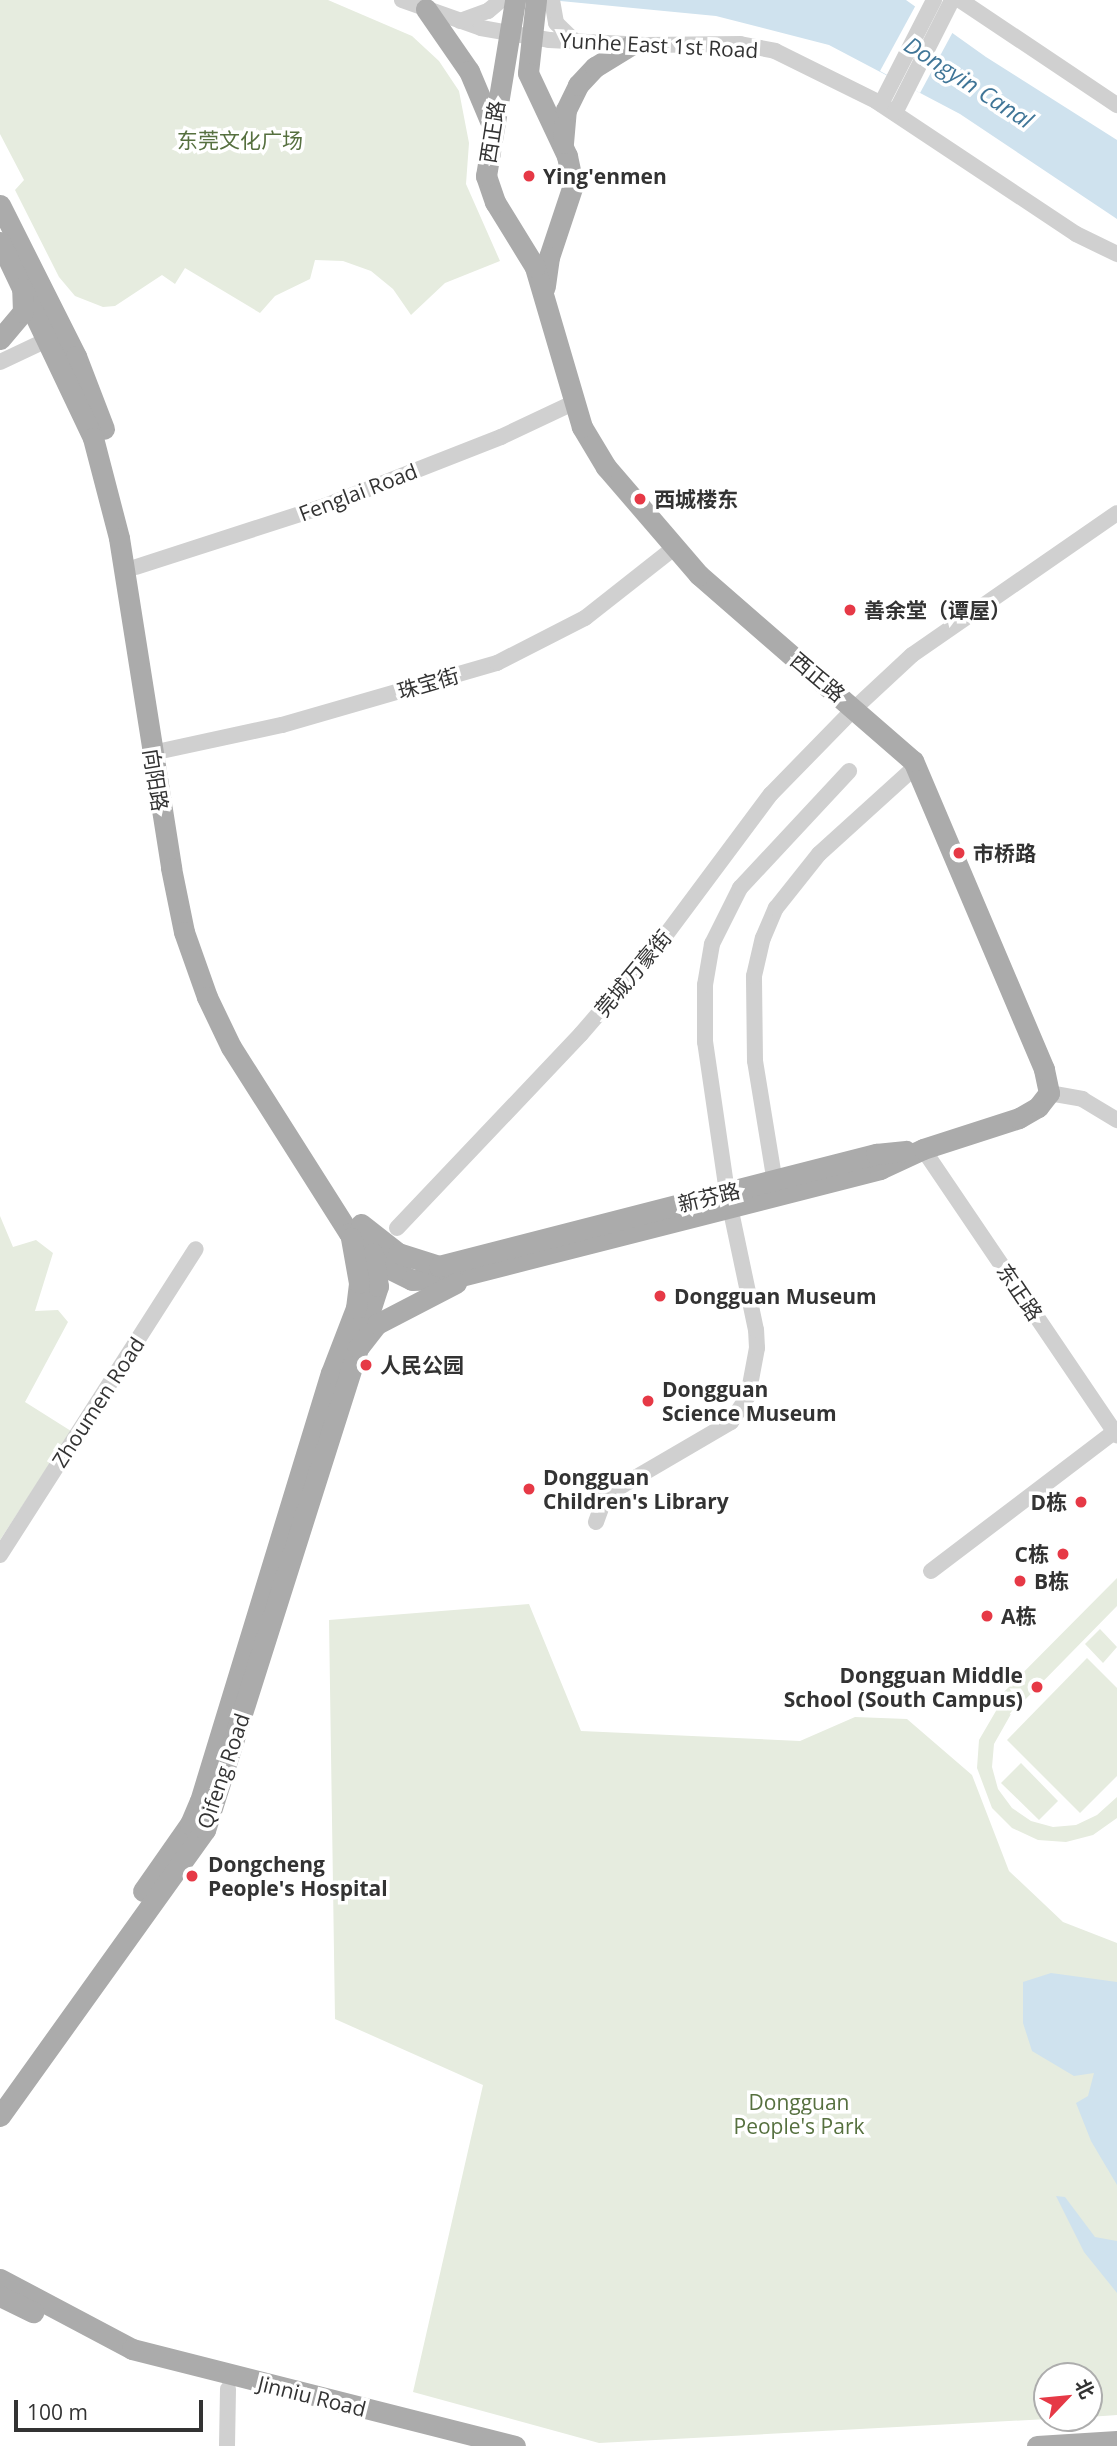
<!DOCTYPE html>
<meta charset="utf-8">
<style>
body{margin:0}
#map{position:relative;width:1117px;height:2446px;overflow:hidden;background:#fff;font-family:"Open Sans","Noto Sans SC",sans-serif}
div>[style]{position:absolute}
.green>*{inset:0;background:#e6ecdf}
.water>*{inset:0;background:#cfe2ee}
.pier>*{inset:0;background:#fff}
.minor>*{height:16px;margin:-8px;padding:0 8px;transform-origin:8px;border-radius:8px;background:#d0d0d0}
.major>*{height:21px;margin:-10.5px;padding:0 10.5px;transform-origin:10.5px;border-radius:10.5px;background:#ababab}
.dots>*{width:19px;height:19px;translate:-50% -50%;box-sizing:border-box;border:4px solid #fff;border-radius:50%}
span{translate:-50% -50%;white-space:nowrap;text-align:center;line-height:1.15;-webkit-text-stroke:7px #fff;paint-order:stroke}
.street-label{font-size:21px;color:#333}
.park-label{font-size:21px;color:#56703f}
.poi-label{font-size:21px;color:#333;font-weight:700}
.left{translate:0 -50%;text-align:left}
.right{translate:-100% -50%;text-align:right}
.water-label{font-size:23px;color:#3f7597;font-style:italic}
.north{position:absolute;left:1033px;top:2362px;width:70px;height:70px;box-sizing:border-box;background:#fff;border:2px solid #adadad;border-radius:50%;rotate:64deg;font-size:19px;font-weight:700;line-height:28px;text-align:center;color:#333}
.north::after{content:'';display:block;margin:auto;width:24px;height:32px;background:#e63946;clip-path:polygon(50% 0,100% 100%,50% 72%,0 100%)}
.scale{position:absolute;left:14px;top:2400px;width:189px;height:32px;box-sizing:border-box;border:4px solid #333;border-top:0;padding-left:9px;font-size:21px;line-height:24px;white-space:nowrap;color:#333;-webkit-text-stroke:5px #fff;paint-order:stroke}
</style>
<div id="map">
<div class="green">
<i style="clip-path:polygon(0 0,328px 0,412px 36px,439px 61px,459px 91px,469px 143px,466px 184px,500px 261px,445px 283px,411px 315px,393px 289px,371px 271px,343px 261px,315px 260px,310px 279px,275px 296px,260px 313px,185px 268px,175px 284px,162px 275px,115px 306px,103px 307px,75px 296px,59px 277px,15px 190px,24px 180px,0 134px)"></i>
<i style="clip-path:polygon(0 1216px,13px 1247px,36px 1240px,53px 1253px,35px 1311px,58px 1310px,68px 1322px,25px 1402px,71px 1431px,0 1540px)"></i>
<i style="clip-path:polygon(1117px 1578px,1117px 1606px,1011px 1714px,994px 1744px,992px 1767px,998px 1789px,1012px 1808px,1031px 1821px,1053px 1827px,1076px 1825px,1097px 1815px,1117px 1797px,1117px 1818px,1093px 1835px,1066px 1842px,1038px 1840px,1012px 1828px,992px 1808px,977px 1768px,979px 1740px,1000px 1704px,996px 1700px)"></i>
<i style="clip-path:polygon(529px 1604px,581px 1731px,800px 1741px,855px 1717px,907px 1719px,972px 1775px,1009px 1871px,1063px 1922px,1117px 1943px,1117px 2415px,1089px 2417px,1089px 2376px,1047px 2376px,1047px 2418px,1065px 2418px,599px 2443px,413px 2392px,483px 2085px,335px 2019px,329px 1620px)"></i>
<i style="clip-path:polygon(1100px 1629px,1117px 1647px,1103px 1663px,1085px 1644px)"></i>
<i style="clip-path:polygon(1087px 1658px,1117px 1688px,1117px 1776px,1080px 1813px,1007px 1740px)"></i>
<i style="clip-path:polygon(1021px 1763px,1058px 1801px,1039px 1820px,1001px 1783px)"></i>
</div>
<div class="water">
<i style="clip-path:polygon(550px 0,906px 0,986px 57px,1117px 140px,1117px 219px,960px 114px,829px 45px,716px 16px)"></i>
<i style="clip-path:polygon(1051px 1973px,1117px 1982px,1117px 2185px,1091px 2141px,1076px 2103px,1088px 2096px,1094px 2073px,1074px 2076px,1032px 2051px,1023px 2023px,1023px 1982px)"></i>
<i style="clip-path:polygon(1056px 2196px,1065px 2197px,1095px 2237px,1117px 2241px,1117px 2293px,1084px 2252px)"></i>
</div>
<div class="pier">
<i style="clip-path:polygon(917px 3px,955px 28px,920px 93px,880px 71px)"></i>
</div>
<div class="minor">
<i style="left:402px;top:0;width:84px;rotate:19.5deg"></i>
<i style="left:481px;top:28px;width:69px;rotate:10deg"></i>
<i style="left:549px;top:40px;width:96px;rotate:3deg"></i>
<i style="left:645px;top:45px;width:95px;rotate:-0.6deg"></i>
<i style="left:740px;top:44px;width:36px;rotate:11deg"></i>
<i style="left:775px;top:51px;width:113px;rotate:26.3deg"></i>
<i style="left:876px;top:101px;width:240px;rotate:33.6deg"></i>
<i style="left:1076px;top:234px;width:46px;rotate:26deg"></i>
<i style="left:552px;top:0;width:23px;rotate:80deg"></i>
<i style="left:556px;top:23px;width:29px;rotate:44deg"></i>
<i style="left:960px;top:0;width:189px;rotate:33.8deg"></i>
<i style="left:460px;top:21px;width:30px;rotate:-20deg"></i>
<i style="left:488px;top:11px;width:17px;rotate:-40deg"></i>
<i style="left:881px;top:104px;width:117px;rotate:-63deg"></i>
<i style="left:895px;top:113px;width:127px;rotate:-63.2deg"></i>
<i style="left:0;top:362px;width:61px;rotate:-25.3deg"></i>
<i style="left:136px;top:567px;width:199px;rotate:-17.9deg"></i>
<i style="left:325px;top:506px;width:189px;rotate:-21.4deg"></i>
<i style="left:501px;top:437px;width:82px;rotate:-25.3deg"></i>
<i style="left:152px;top:753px;width:133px;rotate:-12.2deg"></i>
<i style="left:282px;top:725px;width:224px;rotate:-16.1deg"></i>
<i style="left:497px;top:663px;width:99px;rotate:-27.1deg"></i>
<i style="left:585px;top:618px;width:113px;rotate:-38.2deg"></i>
<i style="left:1049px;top:1093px;width:34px;rotate:10deg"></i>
<i style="left:1082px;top:1099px;width:41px;rotate:31deg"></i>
<i style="left:923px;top:1149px;width:346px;rotate:55.9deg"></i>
<i style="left:776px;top:1189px;width:130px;rotate:-99.3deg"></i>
<i style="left:755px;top:1061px;width:85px;rotate:-90.7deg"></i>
<i style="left:754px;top:976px;width:39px;rotate:-77deg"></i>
<i style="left:763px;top:938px;width:33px;rotate:-67deg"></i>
<i style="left:776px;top:908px;width:69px;rotate:-51.5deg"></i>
<i style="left:819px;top:854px;width:131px;rotate:-42.2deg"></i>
<i style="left:727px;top:1192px;width:152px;rotate:-98.3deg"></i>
<i style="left:705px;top:1042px;width:57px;rotate:-90deg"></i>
<i style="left:705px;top:985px;width:42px;rotate:-80.3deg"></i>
<i style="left:712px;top:944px;width:63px;rotate:-63.4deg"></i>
<i style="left:740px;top:888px;width:160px;rotate:-47deg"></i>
<i style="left:397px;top:1228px;width:267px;rotate:-46.5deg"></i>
<i style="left:581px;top:1034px;width:124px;rotate:-49.2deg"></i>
<i style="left:662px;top:940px;width:182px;rotate:-53.3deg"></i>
<i style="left:771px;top:794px;width:120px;rotate:-45.7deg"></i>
<i style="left:855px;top:708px;width:78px;rotate:-42.9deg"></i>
<i style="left:912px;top:655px;width:249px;rotate:-34.7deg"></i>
<i style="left:596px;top:1522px;width:29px;rotate:-70deg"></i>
<i style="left:606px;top:1495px;width:145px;rotate:-30.3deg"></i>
<i style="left:731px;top:1422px;width:31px;rotate:-57deg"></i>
<i style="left:748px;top:1396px;width:49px;rotate:-79.4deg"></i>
<i style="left:757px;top:1348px;width:18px;rotate:-93deg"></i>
<i style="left:756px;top:1330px;width:126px;rotate:-101.9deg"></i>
<i style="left:0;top:1555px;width:363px;rotate:-57.4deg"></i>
<i style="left:931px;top:1571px;width:230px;rotate:-37.2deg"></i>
<i style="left:227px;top:2446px;width:57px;rotate:-89deg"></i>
</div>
<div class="major">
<i style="left:536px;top:0;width:73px;rotate:96.3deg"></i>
<i style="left:528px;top:73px;width:92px;rotate:64.8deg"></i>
<i style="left:567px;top:156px;width:30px;rotate:78deg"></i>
<i style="left:573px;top:185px;width:76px;rotate:108.4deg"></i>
<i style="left:549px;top:257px;width:30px;rotate:98deg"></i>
<i style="left:426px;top:9px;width:75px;rotate:55.3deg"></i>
<i style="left:469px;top:71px;width:56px;rotate:67.1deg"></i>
<i style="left:563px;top:143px;width:33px;rotate:-85deg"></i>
<i style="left:566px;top:110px;width:28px;rotate:-64deg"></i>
<i style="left:578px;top:85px;width:25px;rotate:-47deg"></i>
<i style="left:595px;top:67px;width:42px;rotate:-31.4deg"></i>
<i style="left:0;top:205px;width:169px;rotate:63.3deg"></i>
<i style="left:76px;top:356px;width:78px;rotate:69deg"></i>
<i style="left:0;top:242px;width:217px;rotate:64.6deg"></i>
<i style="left:93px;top:438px;width:103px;rotate:75.4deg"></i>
<i style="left:119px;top:538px;width:334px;rotate:81deg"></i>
<i style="left:171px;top:868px;width:65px;rotate:78.5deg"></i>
<i style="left:184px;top:932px;width:69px;rotate:70.5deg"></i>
<i style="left:207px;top:997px;width:55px;rotate:64.4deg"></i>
<i style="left:231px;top:1047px;width:220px;rotate:57.6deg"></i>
<i style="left:349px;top:1233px;width:40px;rotate:47deg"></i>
<i style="left:376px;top:1262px;width:40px;rotate:26.6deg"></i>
<i style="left:412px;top:1280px;width:37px;rotate:-2deg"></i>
<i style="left:449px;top:1279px;width:445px;rotate:-14.3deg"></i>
<i style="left:880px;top:1169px;width:47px;rotate:-24.9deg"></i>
<i style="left:923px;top:1149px;width:101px;rotate:-17.9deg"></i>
<i style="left:1019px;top:1118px;width:22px;rotate:-30deg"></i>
<i style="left:1038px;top:1107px;width:18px;rotate:-52deg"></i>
<i style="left:1049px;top:1093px;width:25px;rotate:-102deg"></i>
<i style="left:1044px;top:1069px;width:335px;rotate:-113deg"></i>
<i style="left:913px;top:761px;width:284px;rotate:-139deg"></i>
<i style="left:699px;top:575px;width:143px;rotate:-130.7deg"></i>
<i style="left:606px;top:467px;width:47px;rotate:-121deg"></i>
<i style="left:582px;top:427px;width:167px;rotate:-106.4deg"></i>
<i style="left:535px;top:267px;width:76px;rotate:-121.6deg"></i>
<i style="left:495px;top:202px;width:28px;rotate:-109deg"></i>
<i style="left:486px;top:176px;width:178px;rotate:-80.6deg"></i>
<i style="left:0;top:339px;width:35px;rotate:-50deg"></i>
<i style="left:23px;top:312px;width:24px;rotate:-92deg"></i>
<i style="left:361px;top:1224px;width:47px;rotate:38.1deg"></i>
<i style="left:398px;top:1253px;width:43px;rotate:17.6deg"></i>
<i style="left:439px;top:1266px;width:451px;rotate:-14.4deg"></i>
<i style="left:876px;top:1154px;width:30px;rotate:-6deg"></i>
<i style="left:358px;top:1348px;width:65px;rotate:-72.1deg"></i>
<i style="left:378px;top:1286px;width:33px;rotate:-99deg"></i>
<i style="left:143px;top:1891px;width:82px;rotate:-55deg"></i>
<i style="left:190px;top:1824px;width:25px;rotate:-67deg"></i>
<i style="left:200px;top:1801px;width:448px;rotate:-73deg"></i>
<i style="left:331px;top:1373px;width:70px;rotate:-69deg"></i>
<i style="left:356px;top:1308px;width:25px;rotate:-83deg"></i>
<i style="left:359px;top:1283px;width:46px;rotate:-100.1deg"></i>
<i style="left:0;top:2116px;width:352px;rotate:-54.4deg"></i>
<i style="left:205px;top:1830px;width:506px;rotate:-72.39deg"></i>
<i style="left:358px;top:1348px;width:31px;rotate:-52deg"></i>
<i style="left:377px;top:1324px;width:89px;rotate:-27.4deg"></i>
<i style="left:0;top:2279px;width:149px;rotate:27.9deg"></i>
<i style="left:132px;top:2349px;width:395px;rotate:14.2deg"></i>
<i style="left:0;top:2296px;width:37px;rotate:26deg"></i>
<i style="left:1037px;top:2446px;width:80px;rotate:-3.6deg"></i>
</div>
<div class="dots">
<i style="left:529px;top:176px;background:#e63946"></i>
<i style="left:640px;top:499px;background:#e63946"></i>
<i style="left:850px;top:610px;background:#e63946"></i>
<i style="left:959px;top:853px;background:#e63946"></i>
<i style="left:660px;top:1296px;background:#e63946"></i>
<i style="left:366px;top:1365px;background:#e63946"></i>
<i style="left:648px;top:1401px;background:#e63946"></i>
<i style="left:529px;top:1489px;background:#e63946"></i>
<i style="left:1081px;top:1502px;background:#e63946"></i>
<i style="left:1063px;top:1554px;background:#e63946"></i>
<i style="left:1020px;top:1581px;background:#e63946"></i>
<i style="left:987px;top:1616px;background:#e63946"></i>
<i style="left:1037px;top:1687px;background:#e63946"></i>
<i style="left:192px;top:1876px;background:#e63946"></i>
</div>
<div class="street-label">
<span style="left:659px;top:45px;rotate:3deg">Yunhe East 1st Road</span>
<span style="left:492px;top:132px;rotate:-81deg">西正路</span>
<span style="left:358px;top:492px;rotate:-21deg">Fenglai Road</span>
<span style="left:818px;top:677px;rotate:40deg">西正路</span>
<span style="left:428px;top:683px;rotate:-16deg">珠宝街</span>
<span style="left:156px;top:780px;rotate:81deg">向阳路</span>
<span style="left:633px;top:973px;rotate:-50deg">莞城万豪街</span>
<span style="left:709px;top:1197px;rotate:-14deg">新芬路</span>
<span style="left:1020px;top:1292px;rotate:56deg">东正路</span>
<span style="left:98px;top:1402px;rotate:-57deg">Zhoumen Road</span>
<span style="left:223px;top:1771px;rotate:-71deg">Qifeng Road</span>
<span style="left:312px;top:2396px;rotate:14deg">Jinniu Road</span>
</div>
<div class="park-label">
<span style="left:240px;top:140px">东莞文化广场</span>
<span style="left:799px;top:2114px">Dongguan<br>People's Park</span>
</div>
<div class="poi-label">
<span class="left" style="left:543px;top:176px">Ying'enmen</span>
<span class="left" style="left:654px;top:499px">西城楼东</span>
<span class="left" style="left:864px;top:610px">善余堂（谭屋）</span>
<span class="left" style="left:973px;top:853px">市桥路</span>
<span class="left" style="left:674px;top:1296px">Dongguan Museum</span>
<span class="left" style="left:380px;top:1365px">人民公园</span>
<span class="left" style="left:662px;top:1401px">Dongguan<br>Science Museum</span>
<span class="left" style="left:543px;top:1489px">Dongguan<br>Children's Library</span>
<span class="right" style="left:1067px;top:1502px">D栋</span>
<span class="right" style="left:1049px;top:1554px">C栋</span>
<span class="left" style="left:1034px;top:1581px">B栋</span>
<span class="left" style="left:1001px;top:1616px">A栋</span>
<span class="right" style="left:1023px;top:1687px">Dongguan Middle<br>School (South Campus)</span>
<span class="left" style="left:208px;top:1876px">Dongcheng<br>People's Hospital</span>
</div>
<div class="water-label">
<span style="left:969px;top:82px;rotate:33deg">Dongyin Canal</span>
</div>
<div class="north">北</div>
<div class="scale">100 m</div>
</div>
